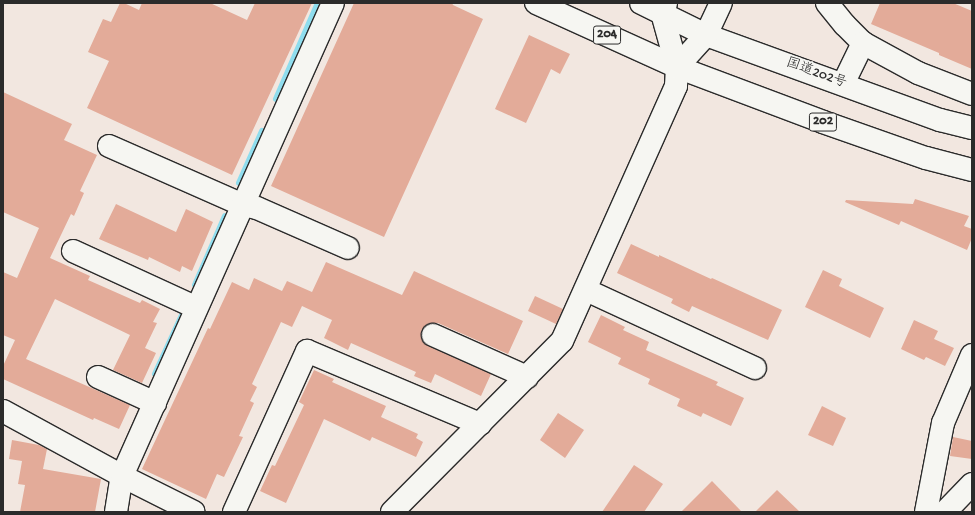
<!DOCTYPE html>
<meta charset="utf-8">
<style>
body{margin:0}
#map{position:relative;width:975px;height:515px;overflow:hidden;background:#f2e7e0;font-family:"Gochi Hand","Klee One",sans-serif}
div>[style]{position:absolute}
.stream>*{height:6px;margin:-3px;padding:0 3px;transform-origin:3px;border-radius:3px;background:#8fddee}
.building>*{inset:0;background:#e3ab99}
.roads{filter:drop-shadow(1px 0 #2b2b2b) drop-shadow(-1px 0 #2b2b2b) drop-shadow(0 1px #2b2b2b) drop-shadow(0 -1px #2b2b2b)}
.minor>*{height:22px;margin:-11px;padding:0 11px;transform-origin:11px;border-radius:11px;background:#f6f6f2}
.highway>*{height:22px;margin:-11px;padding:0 11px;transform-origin:11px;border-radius:11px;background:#f6f6f2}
span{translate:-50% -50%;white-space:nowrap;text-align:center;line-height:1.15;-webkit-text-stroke:3px #f6f6f2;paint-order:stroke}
.shield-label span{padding:1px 3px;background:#f6f6f2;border:1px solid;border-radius:3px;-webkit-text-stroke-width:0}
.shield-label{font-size:13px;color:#2b2b2b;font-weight:700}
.street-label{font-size:14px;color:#2b2b2b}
.frame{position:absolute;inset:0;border:4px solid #2b2b2b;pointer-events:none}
</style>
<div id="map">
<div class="stream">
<i style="left:276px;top:99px;width:105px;rotate:-66.4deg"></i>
<i style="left:239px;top:183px;width:57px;rotate:-66.1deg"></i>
<i style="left:195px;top:285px;width:75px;rotate:-66.5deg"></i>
<i style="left:155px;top:374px;width:65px;rotate:-65.4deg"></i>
</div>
<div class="building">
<i style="clip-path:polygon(120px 3px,124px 3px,139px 10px,142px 3px,210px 3px,247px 20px,255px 3px,312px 3px,232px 175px,87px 108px,109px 61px,88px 52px,103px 19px,111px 22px)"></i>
<i style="clip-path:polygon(354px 3px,452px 3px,453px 5px,483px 19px,384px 237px,271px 186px)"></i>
<i style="clip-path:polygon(880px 3px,953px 3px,972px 11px,972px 69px,939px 55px,939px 53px,871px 24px)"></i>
<i style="clip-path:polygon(529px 35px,570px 54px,560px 74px,551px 69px,526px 123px,495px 109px)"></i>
<i style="clip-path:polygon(3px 92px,72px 124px,64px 140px,97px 155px,80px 191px,84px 193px,74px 216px,71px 214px,50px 258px,90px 276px,88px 280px,140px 303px,142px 300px,160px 309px,153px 322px,157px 323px,145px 348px,156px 353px,142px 383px,113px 370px,130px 335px,55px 299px,26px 359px,130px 405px,119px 429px,94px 418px,93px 420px,3px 379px,3px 366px,15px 340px,3px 335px,3px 272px,17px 278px,39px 228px,3px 212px)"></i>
<i style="clip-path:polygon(915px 199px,969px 216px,964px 226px,972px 229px,972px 238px,967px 250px,901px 221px,899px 225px,845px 202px,846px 200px,913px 204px)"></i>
<i style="clip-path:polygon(116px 204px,176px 232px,186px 209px,213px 222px,192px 271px,182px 266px,180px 272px,149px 257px,148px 260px,99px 239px)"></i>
<i style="clip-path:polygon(631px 244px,659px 257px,659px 255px,711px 279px,712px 278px,782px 310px,768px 340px,692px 306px,689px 312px,671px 303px,673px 299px,617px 273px)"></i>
<i style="clip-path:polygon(326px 262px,402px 295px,414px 271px,523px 321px,508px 354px,438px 323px,432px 323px,426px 325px,422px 330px,421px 337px,423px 342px,428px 346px,491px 374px,481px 396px,435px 374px,431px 383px,414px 376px,416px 372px,351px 343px,348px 350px,324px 338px,332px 320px,302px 306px,292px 327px,281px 322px,252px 384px,257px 387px,250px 401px,254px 403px,239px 436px,243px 437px,224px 477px,217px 474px,206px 499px,142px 469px,208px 328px,210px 329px,232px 282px,249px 290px,254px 278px,282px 291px,287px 281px,312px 292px)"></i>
<i style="clip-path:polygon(823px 270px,842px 279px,839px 286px,884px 308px,870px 338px,805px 307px)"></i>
<i style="clip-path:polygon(535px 296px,563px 309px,556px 324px,528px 311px)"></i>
<i style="clip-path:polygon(601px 315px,625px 327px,623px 330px,649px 342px,646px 350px,718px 382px,716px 385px,744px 398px,731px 426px,703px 413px,701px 417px,677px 406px,680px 399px,648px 384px,650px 379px,618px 364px,621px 358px,588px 342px)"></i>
<i style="clip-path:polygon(914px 320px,938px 331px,934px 339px,954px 348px,945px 366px,926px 357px,924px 360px,901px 349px)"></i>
<i style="clip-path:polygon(314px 370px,334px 379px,332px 382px,386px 406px,381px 417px,418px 434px,416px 438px,423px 442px,416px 457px,372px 437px,370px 441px,324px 419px,286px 503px,260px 491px,272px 465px,275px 466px,304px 405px,299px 402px)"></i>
<i style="clip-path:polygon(822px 406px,846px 418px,833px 446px,808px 435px)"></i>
<i style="clip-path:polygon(558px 413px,584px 430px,565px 458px,540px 440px)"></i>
<i style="clip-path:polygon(953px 437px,972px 441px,972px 459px,950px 456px)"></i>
<i style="clip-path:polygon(12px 440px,39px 445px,47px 449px,43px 469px,101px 479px,95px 512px,20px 512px,25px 485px,18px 484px,22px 461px,9px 459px)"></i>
<i style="clip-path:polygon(634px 465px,663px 484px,644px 512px,602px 512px)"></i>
<i style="clip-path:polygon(712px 481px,742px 512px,681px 512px)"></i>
<i style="clip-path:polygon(777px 490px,800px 512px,755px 512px)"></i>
</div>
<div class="roads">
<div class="minor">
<i style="left:827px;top:3px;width:28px;rotate:51deg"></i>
<i style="left:845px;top:25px;width:25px;rotate:45deg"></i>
<i style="left:863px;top:43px;width:63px;rotate:28.6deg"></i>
<i style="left:918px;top:73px;width:58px;rotate:21.3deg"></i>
<i style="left:843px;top:84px;width:46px;rotate:-64deg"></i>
<i style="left:109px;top:146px;width:146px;rotate:23.8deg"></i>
<i style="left:243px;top:205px;width:14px;rotate:12deg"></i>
<i style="left:257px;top:208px;width:99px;rotate:23.7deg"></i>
<i style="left:73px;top:251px;width:136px;rotate:24.7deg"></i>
<i style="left:586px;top:290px;width:186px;rotate:24.8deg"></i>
<i style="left:433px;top:335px;width:103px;rotate:24.1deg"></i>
<i style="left:98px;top:377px;width:63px;rotate:24.5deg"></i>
<i style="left:3px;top:411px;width:136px;rotate:28.6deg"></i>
<i style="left:122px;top:476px;width:80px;rotate:26.6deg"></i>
<i style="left:116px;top:512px;width:36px;rotate:-81deg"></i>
<i style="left:122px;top:476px;width:518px;rotate:-65.96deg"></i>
<i style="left:234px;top:512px;width:177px;rotate:-65.6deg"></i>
<i style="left:307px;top:351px;width:188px;rotate:22.9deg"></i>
<i style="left:392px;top:512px;width:241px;rotate:-45.2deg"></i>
<i style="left:562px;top:341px;width:279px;rotate:-65.9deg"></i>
<i style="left:676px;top:86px;width:19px;rotate:-87deg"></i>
<i style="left:926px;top:512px;width:91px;rotate:-79.2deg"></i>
<i style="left:943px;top:423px;width:74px;rotate:-66.9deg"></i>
<i style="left:945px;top:512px;width:39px;rotate:-46deg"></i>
</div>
<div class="highway">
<i style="left:536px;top:3px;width:155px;rotate:24.4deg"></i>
<i style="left:677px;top:67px;width:156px;rotate:20.6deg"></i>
<i style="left:823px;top:122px;width:109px;rotate:19.3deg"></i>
<i style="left:926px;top:158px;width:48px;rotate:14.6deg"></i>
<i style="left:641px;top:3px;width:72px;rotate:26.2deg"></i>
<i style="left:706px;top:35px;width:249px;rotate:20deg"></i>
<i style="left:940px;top:120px;width:33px;rotate:14deg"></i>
<i style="left:666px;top:4px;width:10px;rotate:114deg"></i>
<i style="left:662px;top:13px;width:56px;rotate:74.5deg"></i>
<i style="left:677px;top:67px;width:43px;rotate:-47.8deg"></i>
<i style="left:706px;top:35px;width:35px;rotate:-65deg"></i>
</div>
</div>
<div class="shield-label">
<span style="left:607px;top:35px">204</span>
<span style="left:823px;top:122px">202</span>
</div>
<div class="street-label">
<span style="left:816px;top:74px;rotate:20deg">国道202号</span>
</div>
<div class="frame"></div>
</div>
